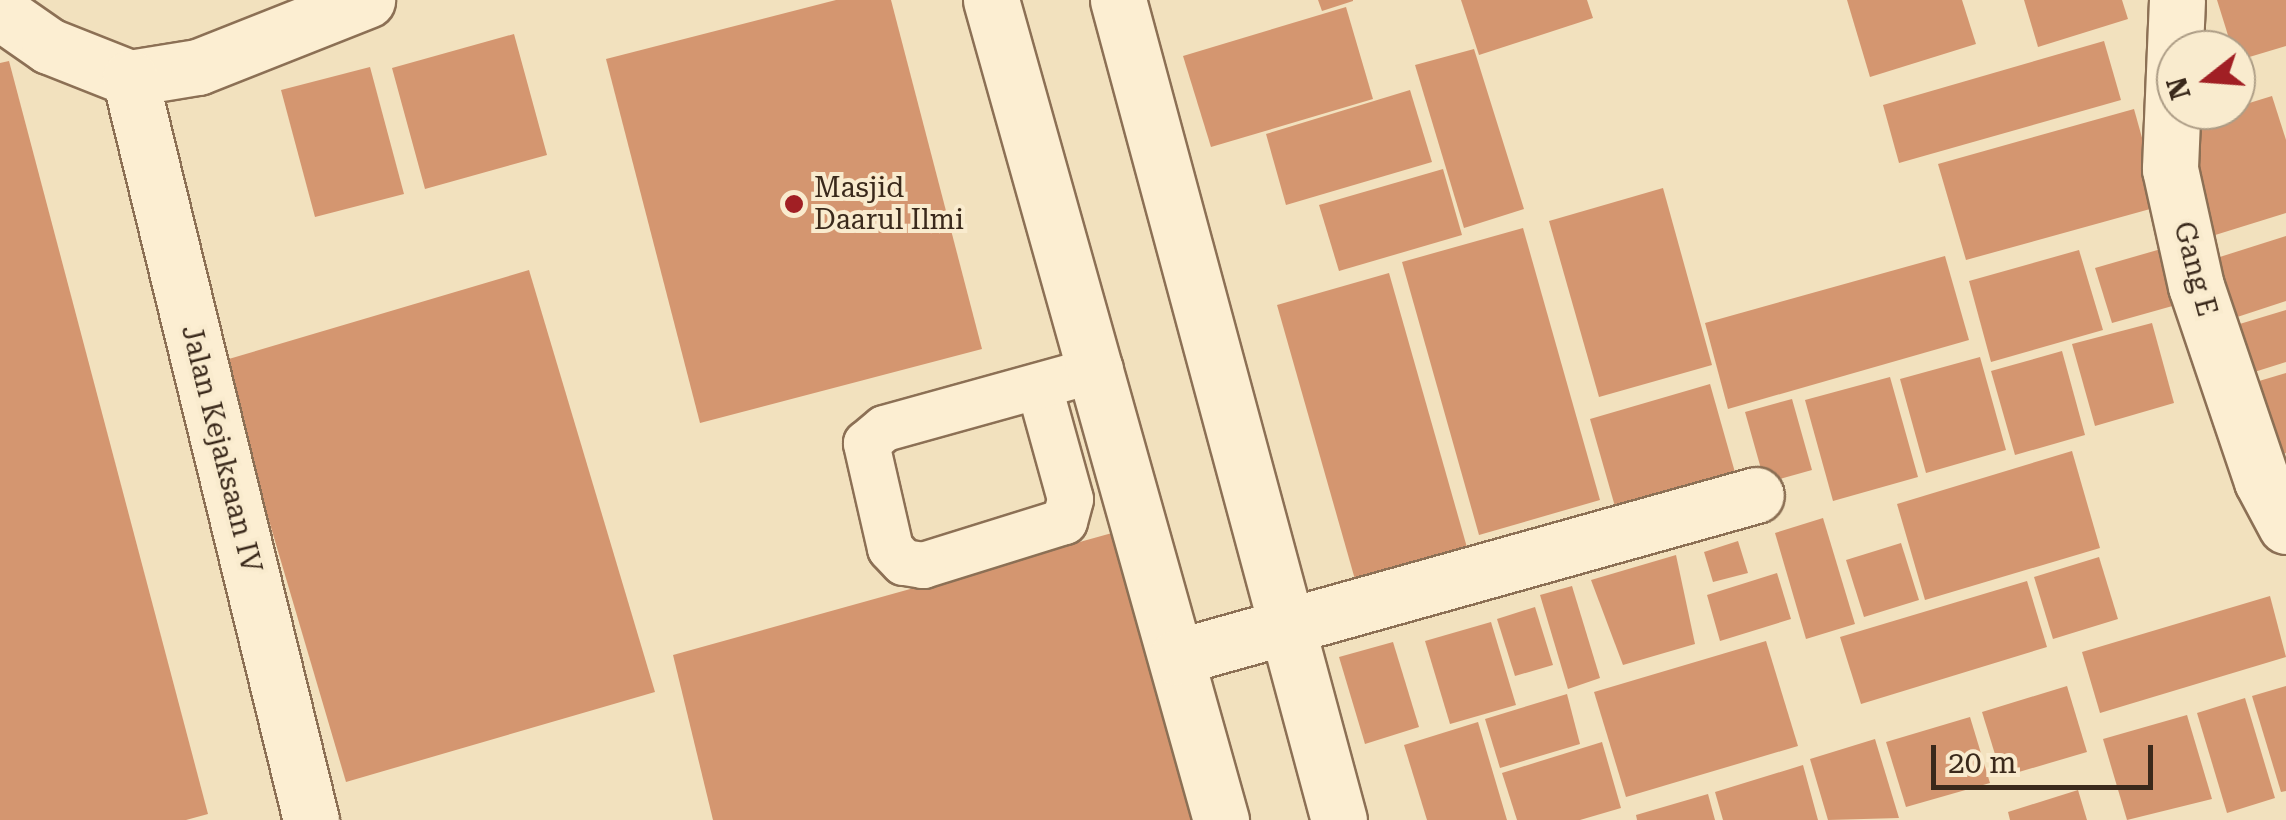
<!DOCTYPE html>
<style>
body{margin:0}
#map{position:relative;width:2286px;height:820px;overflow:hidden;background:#f2e1be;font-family:"Roboto Serif",serif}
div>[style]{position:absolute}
.building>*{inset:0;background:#d49670}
.roads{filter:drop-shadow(2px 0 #8c7055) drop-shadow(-2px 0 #8c7055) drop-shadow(0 2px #8c7055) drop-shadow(0 -2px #8c7055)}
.lane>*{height:45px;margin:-22.5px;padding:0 22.5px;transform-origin:22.5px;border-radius:22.5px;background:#fceed2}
.street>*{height:55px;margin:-27.5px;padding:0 27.5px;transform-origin:27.5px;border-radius:27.5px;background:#fceed2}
.dots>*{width:28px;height:28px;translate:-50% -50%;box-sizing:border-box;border:5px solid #f9ebce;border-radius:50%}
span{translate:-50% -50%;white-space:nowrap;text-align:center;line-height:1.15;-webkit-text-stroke:8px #f9ebce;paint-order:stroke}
.poi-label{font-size:28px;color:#3a291b}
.left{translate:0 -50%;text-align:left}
.street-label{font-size:28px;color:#3a291b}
.north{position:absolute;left:2156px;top:30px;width:100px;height:100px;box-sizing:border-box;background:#f9ebce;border:2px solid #ad9d86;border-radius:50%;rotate:253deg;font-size:28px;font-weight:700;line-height:40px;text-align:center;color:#3a291b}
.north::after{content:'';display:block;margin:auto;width:35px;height:45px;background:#a11f24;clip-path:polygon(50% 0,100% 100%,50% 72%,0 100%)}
.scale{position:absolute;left:1931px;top:745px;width:222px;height:45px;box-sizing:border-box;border:5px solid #3a291b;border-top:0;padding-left:12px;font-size:30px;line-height:35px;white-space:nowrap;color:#3a291b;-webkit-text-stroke:8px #f9ebce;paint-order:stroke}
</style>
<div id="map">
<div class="building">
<i style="clip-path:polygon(836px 0,891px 0,982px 349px,700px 423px,606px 59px)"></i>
<i style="clip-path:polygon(1318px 0,1353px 0,1353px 1px,1322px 11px)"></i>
<i style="clip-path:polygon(1461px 0,1587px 0,1593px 18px,1479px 55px)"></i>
<i style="clip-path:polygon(1847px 0,1962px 0,1976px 44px,1870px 77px)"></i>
<i style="clip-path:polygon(2024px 0,2122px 0,2128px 19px,2038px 47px)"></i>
<i style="clip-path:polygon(2217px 0,2286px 0,2286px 46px,2236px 61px)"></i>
<i style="clip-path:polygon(1346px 7px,1373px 99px,1211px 147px,1183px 56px)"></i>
<i style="clip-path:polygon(514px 34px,547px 155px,425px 189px,392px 68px)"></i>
<i style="clip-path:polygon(2104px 41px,2121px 100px,1899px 163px,1883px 105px)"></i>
<i style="clip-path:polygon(1474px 49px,1524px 209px,1464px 228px,1415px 65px)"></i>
<i style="clip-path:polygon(9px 61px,208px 814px,186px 820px,0 820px,0 63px)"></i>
<i style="clip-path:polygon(370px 67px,404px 194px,315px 217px,281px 90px)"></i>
<i style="clip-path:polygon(1410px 90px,1432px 162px,1286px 205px,1266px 134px)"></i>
<i style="clip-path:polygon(2272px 96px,2286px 140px,2286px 213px,2212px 236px,2178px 125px)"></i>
<i style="clip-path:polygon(2134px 109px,2161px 206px,1966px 260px,1938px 164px)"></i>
<i style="clip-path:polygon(1443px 169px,1462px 235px,1339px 271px,1319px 205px)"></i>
<i style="clip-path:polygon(1663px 188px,1712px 365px,1599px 397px,1549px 221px)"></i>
<i style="clip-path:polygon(1523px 228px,1600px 500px,1479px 535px,1402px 262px)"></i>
<i style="clip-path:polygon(2286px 236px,2286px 301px,2222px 322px,2204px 262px)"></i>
<i style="clip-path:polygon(2161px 249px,2176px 305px,2112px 323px,2095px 268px)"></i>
<i style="clip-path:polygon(2079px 250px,2103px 330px,1991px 362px,1969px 281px)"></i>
<i style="clip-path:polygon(1945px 256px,1969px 340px,1728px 409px,1705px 323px)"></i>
<i style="clip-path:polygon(529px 270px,655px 692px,346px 782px,222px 361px)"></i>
<i style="clip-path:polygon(1389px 273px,1468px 551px,1356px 583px,1277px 305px)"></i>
<i style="clip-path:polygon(2286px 310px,2286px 362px,2248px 374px,2233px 326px)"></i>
<i style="clip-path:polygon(2152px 323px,2174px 403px,2095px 426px,2072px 344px)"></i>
<i style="clip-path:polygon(2062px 351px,2085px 435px,2015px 455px,1991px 371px)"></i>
<i style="clip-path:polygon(1980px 357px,2006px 450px,1926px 473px,1900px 379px)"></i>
<i style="clip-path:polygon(2286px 373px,2286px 453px,2271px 458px,2249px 384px)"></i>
<i style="clip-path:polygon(1890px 377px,1918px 477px,1833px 501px,1805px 400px)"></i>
<i style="clip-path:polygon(1710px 384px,1738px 483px,1618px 517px,1590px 419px)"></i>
<i style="clip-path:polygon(1792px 399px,1812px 470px,1765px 483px,1745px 412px)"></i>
<i style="clip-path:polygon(2072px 451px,2100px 548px,1925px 600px,1897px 504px)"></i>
<i style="clip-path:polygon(1823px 518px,1855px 624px,1806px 639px,1775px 533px)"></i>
<i style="clip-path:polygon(1112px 533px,1194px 820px,713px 820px,673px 655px)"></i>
<i style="clip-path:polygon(1738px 541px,1748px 573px,1713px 582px,1704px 552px)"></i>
<i style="clip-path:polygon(1901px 543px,1919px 600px,1864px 617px,1846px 560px)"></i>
<i style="clip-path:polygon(1676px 555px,1695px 644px,1623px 665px,1591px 580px)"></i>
<i style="clip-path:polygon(2099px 557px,2118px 619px,2053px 639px,2034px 577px)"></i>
<i style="clip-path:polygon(1777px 573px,1791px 619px,1720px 641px,1707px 595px)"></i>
<i style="clip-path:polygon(2027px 581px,2047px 647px,1861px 704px,1840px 637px)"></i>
<i style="clip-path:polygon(1572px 586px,1600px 678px,1568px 689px,1540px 595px)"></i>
<i style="clip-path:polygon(2270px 596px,2286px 657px,2100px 713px,2082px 652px)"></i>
<i style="clip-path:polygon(1535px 607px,1553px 665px,1515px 676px,1497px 619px)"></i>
<i style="clip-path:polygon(1491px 622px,1516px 705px,1450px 724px,1425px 641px)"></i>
<i style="clip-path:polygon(1766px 641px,1798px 746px,1626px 797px,1594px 692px)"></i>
<i style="clip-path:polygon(1393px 642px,1419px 727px,1365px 744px,1339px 657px)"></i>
<i style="clip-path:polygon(2067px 686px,2087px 752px,2002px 777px,1982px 712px)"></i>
<i style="clip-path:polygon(2286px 686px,2286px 791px,2281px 792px,2252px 696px)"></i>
<i style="clip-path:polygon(1567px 694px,1580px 744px,1500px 768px,1485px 719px)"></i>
<i style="clip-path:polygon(2245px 698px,2275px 798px,2227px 813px,2197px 713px)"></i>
<i style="clip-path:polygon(2187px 715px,2212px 799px,2127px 820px,2103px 739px)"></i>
<i style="clip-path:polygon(1970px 717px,1990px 783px,1906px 807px,1886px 742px)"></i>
<i style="clip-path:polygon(1478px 722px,1507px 820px,1427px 820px,1404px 745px)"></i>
<i style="clip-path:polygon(1875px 739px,1899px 818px,1828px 820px,1810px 759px)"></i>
<i style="clip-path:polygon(1602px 742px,1621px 808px,1580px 820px,1517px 820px,1502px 773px)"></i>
<i style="clip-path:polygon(1803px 765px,1818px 820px,1723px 820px,1715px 792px)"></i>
<i style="clip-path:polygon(2078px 790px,2087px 820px,2010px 820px,2008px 812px)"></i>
<i style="clip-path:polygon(1708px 794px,1715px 820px,1637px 820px,1636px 815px)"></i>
</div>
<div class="roads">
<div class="lane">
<i style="left:1039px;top:387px;width:116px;rotate:74.5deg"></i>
<i style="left:1070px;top:499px;width:23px;rotate:105deg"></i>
<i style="left:1064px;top:521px;width:148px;rotate:162.7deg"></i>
<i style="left:923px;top:565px;width:20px;rotate:-171deg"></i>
<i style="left:903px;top:562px;width:19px;rotate:-133deg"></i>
<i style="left:890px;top:548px;width:108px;rotate:-102.9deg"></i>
<i style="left:866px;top:443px;width:23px;rotate:-40deg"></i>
<i style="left:884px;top:428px;width:224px;rotate:-15.5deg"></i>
</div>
<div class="street">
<i style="left:991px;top:0;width:852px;rotate:74.33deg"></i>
<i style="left:1118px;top:0;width:849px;rotate:74.92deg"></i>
<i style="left:2177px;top:0;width:169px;rotate:92.4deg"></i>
<i style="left:2170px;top:169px;width:120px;rotate:77.5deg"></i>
<i style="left:2196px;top:286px;width:206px;rotate:71.3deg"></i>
<i style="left:2262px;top:481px;width:51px;rotate:61.9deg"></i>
<i style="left:0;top:12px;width:60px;rotate:34.8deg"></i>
<i style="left:49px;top:46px;width:87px;rotate:21.6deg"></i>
<i style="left:130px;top:78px;width:69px;rotate:-9.2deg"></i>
<i style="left:198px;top:67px;width:182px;rotate:-21.6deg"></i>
<i style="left:130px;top:78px;width:764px;rotate:76.29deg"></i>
<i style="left:1177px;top:657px;width:601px;rotate:-15.63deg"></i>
</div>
</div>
<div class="dots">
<i style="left:794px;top:204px;background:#a11f24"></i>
</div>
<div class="poi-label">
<span class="left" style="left:814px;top:204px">Masjid<br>Daarul Ilmi</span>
</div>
<div class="street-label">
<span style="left:2195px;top:269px;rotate:75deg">Gang E</span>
<span style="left:221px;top:449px;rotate:76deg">Jalan Kejaksaan IV</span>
</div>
<div class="north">N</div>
<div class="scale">20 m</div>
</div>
